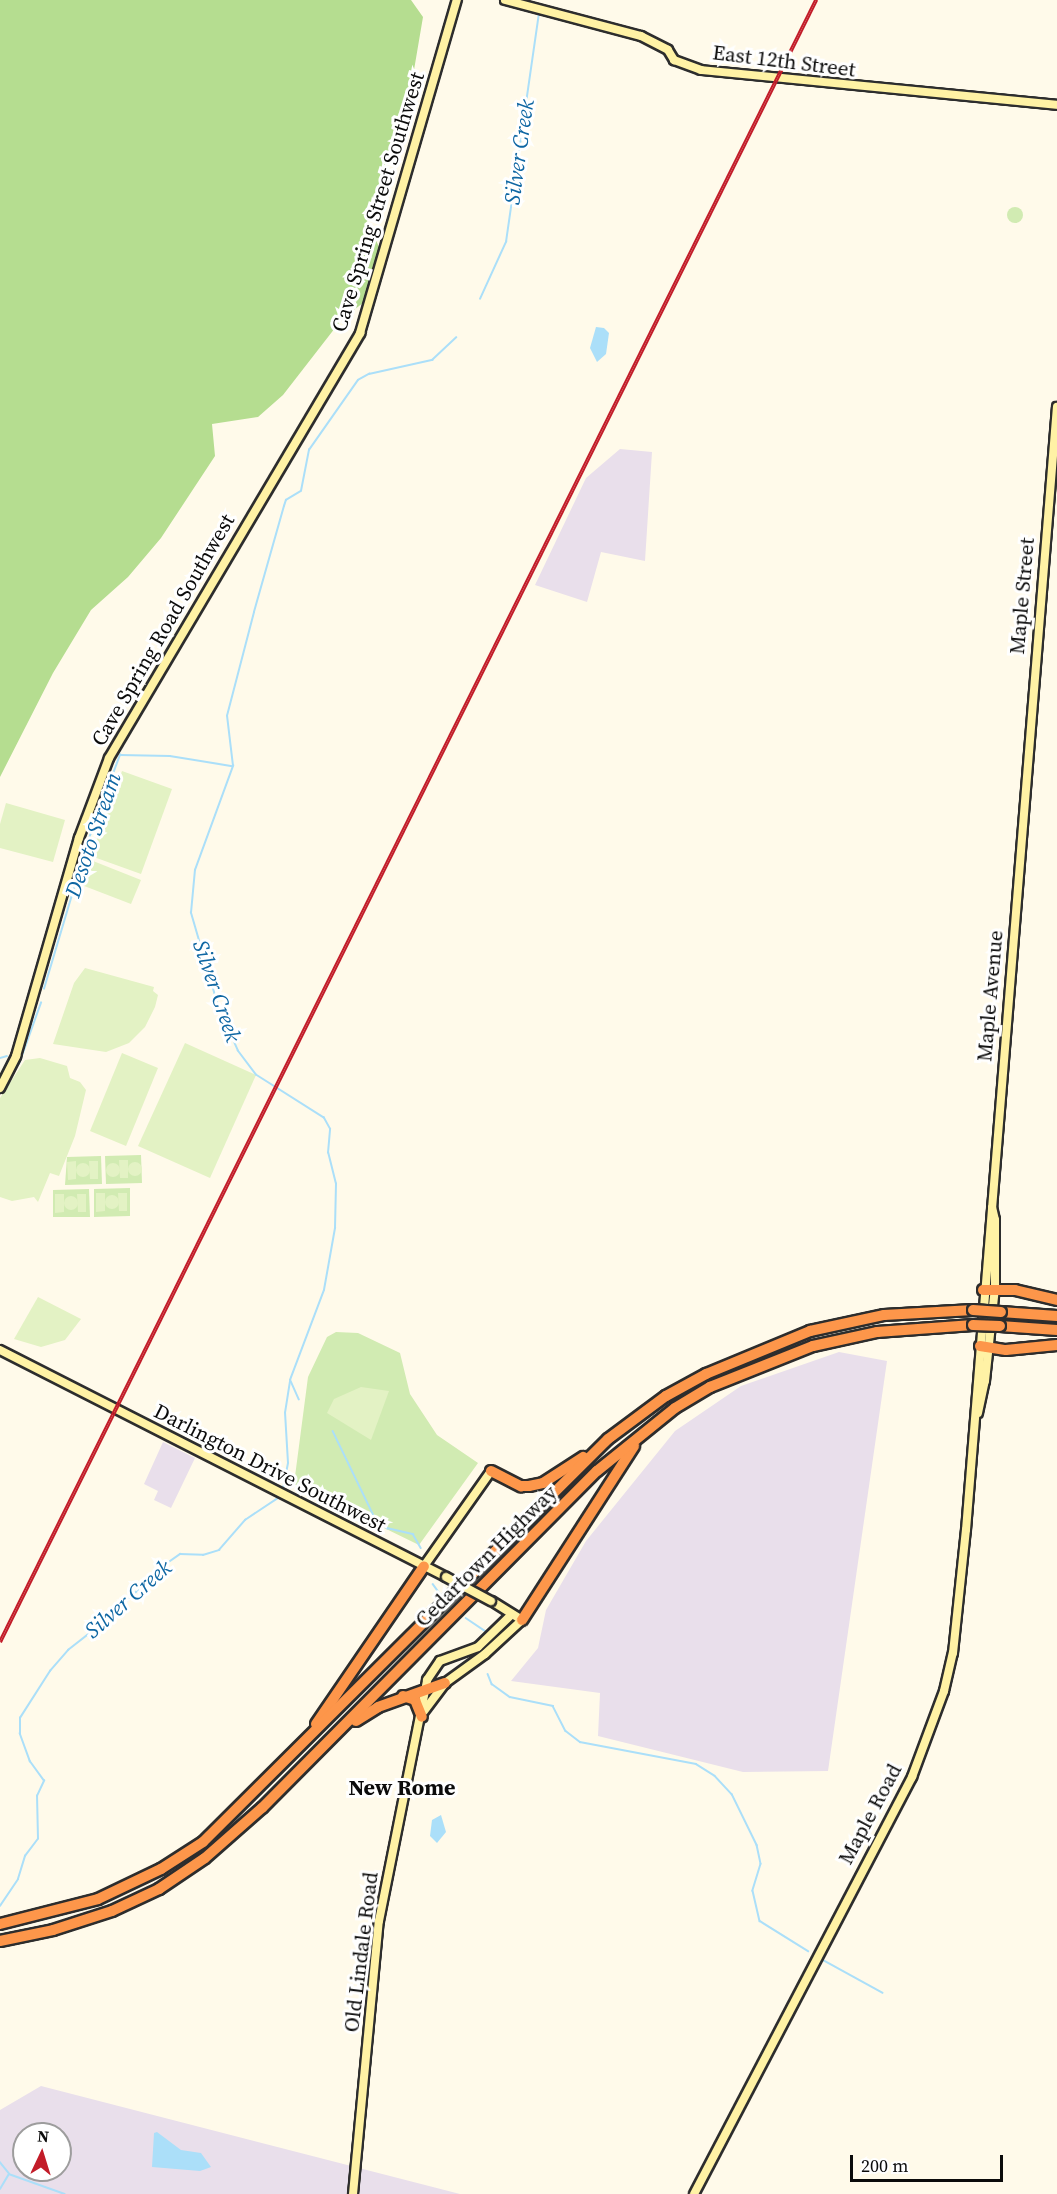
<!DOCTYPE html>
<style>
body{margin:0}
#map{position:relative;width:1057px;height:2194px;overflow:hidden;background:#fffaea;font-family:"Source Serif 4",serif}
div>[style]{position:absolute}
.industrial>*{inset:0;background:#e9dfeb}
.green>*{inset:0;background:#d1ebb2}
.round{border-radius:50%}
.forest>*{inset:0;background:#b5dd90}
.pitch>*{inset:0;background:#e3f2c4}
.water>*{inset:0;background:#abdff9}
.stream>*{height:1.5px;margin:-0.75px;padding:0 0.75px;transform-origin:0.75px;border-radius:0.75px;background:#abdff9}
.roads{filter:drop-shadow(2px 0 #2d2d2d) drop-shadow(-2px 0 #2d2d2d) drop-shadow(0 2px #2d2d2d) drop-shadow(0 -2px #2d2d2d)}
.secondary>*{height:8px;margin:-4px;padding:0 4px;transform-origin:4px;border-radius:4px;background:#fff2a5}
.highway>*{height:10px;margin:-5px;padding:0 5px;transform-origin:5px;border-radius:5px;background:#fd964a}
.rail>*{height:4px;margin-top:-2px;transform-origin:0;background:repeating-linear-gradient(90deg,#fff 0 4.5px,#c21c29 0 9px);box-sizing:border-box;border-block:2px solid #c21c29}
.bridges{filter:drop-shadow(2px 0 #2d2d2d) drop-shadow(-2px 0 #2d2d2d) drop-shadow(0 2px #2d2d2d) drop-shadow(0 -2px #2d2d2d)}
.secondary-bridge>*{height:8px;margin:-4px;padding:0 4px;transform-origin:4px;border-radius:4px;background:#fff2a5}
.highway-bridge>*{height:10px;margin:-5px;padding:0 5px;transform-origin:5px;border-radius:5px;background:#fd964a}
span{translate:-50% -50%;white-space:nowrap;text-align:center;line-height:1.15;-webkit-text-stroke:6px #fff;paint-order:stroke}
.street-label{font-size:21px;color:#0b0b0b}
.water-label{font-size:22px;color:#0f67a3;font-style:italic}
.neighbourhood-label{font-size:22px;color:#0b0b0b;font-weight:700}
.north{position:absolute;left:12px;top:2122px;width:60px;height:60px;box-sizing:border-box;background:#fff;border:2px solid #9d9d9d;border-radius:50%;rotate:4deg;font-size:16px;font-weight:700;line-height:24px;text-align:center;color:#0b0b0b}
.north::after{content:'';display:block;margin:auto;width:21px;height:27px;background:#c21c29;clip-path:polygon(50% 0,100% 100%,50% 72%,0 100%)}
.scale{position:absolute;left:850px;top:2155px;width:153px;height:27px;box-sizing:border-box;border:3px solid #0b0b0b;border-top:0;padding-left:8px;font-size:18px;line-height:21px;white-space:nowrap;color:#0b0b0b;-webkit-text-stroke:4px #fff;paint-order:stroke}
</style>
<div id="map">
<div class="industrial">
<i style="clip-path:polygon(620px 449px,652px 452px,645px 561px,601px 552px,587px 602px,535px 585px,586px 478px)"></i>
<i style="clip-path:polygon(839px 1352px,887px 1361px,828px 1771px,743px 1772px,598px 1736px,600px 1693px,511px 1681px,538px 1648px,546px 1610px,586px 1541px,675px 1431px,741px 1386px)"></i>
<i style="clip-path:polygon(163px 1442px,195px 1458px,171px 1508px,154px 1500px,158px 1491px,144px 1484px)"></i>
<i style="clip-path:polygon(evenodd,41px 2086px,460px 2194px,0 2194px,0 2110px,41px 2086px,24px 2134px,60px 2134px,60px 2170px,24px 2170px,24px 2134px)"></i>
</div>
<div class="green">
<i class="round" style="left:1007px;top:207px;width:16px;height:16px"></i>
<i style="clip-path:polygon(141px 1155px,142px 1183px,106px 1184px,105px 1156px)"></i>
<i style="clip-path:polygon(101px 1156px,102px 1184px,65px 1185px,67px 1157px)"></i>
<i style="clip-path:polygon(130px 1188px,130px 1216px,94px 1217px,94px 1189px)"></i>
<i style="clip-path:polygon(89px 1189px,90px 1217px,53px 1217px,53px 1190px)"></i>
<i style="clip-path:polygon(336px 1332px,358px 1333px,400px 1353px,410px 1394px,437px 1435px,478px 1463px,419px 1545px,294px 1484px,308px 1377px,327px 1337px)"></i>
</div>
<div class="forest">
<i style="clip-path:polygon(0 0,411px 0,423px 17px,414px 70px,367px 222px,383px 255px,363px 303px,342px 319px,283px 395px,258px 417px,212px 424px,215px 456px,161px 538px,128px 577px,91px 610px,53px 673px,0 777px)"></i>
</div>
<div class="pitch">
<i style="clip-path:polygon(122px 771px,172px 789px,141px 874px,91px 856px)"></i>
<i style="clip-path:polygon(6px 803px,65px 820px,53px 862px,0 848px,0 824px)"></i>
<i style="clip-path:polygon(88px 859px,141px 880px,131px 904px,79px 884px)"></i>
<i style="clip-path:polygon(85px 968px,154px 987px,153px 991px,158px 995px,155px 1007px,145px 1027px,129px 1043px,106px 1052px,53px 1044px,74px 983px)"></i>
<i style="clip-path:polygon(185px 1043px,256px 1075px,210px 1178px,138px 1146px)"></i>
<i style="clip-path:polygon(122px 1053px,158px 1068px,126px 1146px,90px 1131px)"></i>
<i style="clip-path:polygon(40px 1058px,67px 1066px,70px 1078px,80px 1082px,86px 1090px,75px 1136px,59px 1176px,50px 1173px,38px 1202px,34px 1197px,12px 1201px,0 1197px,0 1098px,25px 1060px)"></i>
<i style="clip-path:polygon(119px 1160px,128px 1160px,128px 1178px,120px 1178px)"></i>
<i style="clip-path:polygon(76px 1161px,76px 1179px,68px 1180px,67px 1162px)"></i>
<i style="clip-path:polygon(89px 1161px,98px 1161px,98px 1179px,90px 1179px)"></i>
<i class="round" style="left:128px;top:1162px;width:14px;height:14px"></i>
<i class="round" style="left:76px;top:1163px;width:14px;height:14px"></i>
<i class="round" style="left:106px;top:1163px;width:14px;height:14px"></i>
<i style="clip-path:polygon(96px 1193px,105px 1193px,105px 1211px,96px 1212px)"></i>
<i style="clip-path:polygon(118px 1193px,127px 1193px,127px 1211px,119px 1211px)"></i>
<i style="clip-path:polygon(55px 1194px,64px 1194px,64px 1212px,55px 1213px)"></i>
<i style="clip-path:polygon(77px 1194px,86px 1194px,86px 1212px,78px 1212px)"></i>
<i class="round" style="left:105px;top:1195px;width:14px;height:14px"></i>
<i class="round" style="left:64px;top:1196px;width:14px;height:14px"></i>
<i style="clip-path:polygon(38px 1297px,81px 1319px,65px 1340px,41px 1347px,14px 1339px)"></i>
<i style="clip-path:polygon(361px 1387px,389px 1391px,371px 1440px,327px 1413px,334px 1399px)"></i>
</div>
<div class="water">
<i style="clip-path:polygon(596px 327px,604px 328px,609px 333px,606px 354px,597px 362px,590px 348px)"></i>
<i style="clip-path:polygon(441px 1815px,446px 1832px,437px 1843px,430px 1836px,432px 1820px)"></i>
<i style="clip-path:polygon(157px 2132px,181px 2150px,201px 2153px,211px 2167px,200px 2171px,152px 2167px,154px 2133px)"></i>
</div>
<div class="stream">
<i style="left:480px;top:299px;width:63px;rotate:-65.5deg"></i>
<i style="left:506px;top:242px;width:231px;rotate:-81.8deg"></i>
<i style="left:44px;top:989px;width:154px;rotate:-73.4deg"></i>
<i style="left:88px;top:841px;width:92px;rotate:-69.6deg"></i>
<i style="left:120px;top:755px;width:50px;rotate:1.1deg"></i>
<i style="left:170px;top:756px;width:63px;rotate:9.2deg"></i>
<i style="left:0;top:1058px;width:7px;rotate:-16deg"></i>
<i style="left:19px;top:1064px;width:65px;rotate:-70.2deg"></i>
<i style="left:291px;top:1381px;width:20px;rotate:66deg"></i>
<i style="left:333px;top:1431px;width:97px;rotate:64.2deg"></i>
<i style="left:375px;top:1518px;width:16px;rotate:40deg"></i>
<i style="left:387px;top:1528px;width:27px;rotate:13deg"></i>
<i style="left:413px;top:1534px;width:16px;rotate:60deg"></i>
<i style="left:283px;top:1489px;width:26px;rotate:-79deg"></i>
<i style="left:288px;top:1463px;width:50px;rotate:-93.4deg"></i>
<i style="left:285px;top:1413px;width:33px;rotate:-81deg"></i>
<i style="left:290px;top:1380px;width:96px;rotate:-69.3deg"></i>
<i style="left:324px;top:1290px;width:63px;rotate:-79.9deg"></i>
<i style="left:335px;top:1228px;width:44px;rotate:-88.7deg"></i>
<i style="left:336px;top:1184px;width:32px;rotate:-104deg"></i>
<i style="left:328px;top:1153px;width:24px;rotate:-85deg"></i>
<i style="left:330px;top:1129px;width:13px;rotate:-119deg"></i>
<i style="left:324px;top:1118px;width:80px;rotate:-147.7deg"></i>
<i style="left:256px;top:1075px;width:30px;rotate:-127deg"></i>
<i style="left:238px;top:1051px;width:49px;rotate:-114deg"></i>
<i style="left:218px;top:1006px;width:97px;rotate:-106.2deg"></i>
<i style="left:191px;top:913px;width:43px;rotate:-84.7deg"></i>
<i style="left:195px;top:870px;width:111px;rotate:-69.9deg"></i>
<i style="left:233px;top:766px;width:50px;rotate:-96.8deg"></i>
<i style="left:227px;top:716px;width:107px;rotate:-75.4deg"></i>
<i style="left:254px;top:612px;width:110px;rotate:-74.2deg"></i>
<i style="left:284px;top:506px;width:6px;rotate:-72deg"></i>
<i style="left:286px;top:500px;width:17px;rotate:-31deg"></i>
<i style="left:301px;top:491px;width:42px;rotate:-79deg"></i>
<i style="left:309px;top:450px;width:85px;rotate:-55deg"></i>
<i style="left:358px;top:380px;width:13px;rotate:-29deg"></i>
<i style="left:369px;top:374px;width:65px;rotate:-12.5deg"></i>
<i style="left:432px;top:360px;width:33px;rotate:-43deg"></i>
<i style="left:433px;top:1584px;width:14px;rotate:54deg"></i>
<i style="left:466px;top:1618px;width:23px;rotate:34deg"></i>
<i style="left:488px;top:1674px;width:11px;rotate:68deg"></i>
<i style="left:492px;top:1684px;width:22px;rotate:36deg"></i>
<i style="left:510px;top:1697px;width:44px;rotate:11.8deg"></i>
<i style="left:553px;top:1706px;width:28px;rotate:63deg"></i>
<i style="left:566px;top:1731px;width:18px;rotate:38deg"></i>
<i style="left:580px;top:1742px;width:118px;rotate:10.7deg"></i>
<i style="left:696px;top:1764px;width:22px;rotate:32deg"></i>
<i style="left:715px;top:1776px;width:25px;rotate:47deg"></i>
<i style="left:732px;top:1794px;width:57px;rotate:63.9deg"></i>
<i style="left:757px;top:1845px;width:19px;rotate:78deg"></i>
<i style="left:761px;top:1864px;width:28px;rotate:107deg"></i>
<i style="left:753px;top:1891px;width:31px;rotate:77deg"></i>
<i style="left:760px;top:1921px;width:57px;rotate:32deg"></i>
<i style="left:0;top:1906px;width:32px;rotate:-56deg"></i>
<i style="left:18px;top:1879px;width:24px;rotate:-73deg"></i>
<i style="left:25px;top:1856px;width:21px;rotate:-53deg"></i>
<i style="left:38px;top:1839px;width:43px;rotate:-91.3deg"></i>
<i style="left:37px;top:1796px;width:17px;rotate:-65deg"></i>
<i style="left:44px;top:1781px;width:24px;rotate:-126deg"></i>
<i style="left:30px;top:1762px;width:30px;rotate:-110deg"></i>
<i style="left:20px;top:1734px;width:16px;rotate:-90deg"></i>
<i style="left:20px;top:1718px;width:56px;rotate:-57.4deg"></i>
<i style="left:50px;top:1671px;width:28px;rotate:-49deg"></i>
<i style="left:68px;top:1650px;width:52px;rotate:-38deg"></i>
<i style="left:109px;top:1618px;width:75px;rotate:-43.9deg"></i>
<i style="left:163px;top:1566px;width:21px;rotate:-35deg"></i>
<i style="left:180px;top:1554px;width:23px;rotate:2deg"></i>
<i style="left:203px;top:1555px;width:17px;rotate:-17deg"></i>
<i style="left:219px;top:1550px;width:40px;rotate:-49deg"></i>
<i style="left:245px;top:1520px;width:43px;rotate:-33.7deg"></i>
<i style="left:823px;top:1960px;width:68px;rotate:28.8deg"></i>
<i style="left:0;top:2162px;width:14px;rotate:51deg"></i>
<i style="left:9px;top:2174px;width:59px;rotate:19.7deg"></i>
<i style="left:0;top:2189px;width:17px;rotate:-59deg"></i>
</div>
<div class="roads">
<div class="secondary">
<i style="left:505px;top:0;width:141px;rotate:14.8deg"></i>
<i style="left:641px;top:36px;width:30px;rotate:27deg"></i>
<i style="left:668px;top:50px;width:12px;rotate:59deg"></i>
<i style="left:674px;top:60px;width:29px;rotate:20deg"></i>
<i style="left:701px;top:70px;width:358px;rotate:5.6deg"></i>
<i style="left:0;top:1088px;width:36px;rotate:-63deg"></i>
<i style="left:16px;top:1056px;width:227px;rotate:-73.9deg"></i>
<i style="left:79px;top:838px;width:85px;rotate:-69.4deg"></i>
<i style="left:109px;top:758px;width:494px;rotate:-59.4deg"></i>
<i style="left:360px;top:333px;width:347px;rotate:-73.8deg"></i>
<i style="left:0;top:1350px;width:500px;rotate:26.97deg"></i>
<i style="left:978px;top:1413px;width:33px;rotate:-78deg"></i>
<i style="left:985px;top:1381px;width:94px;rotate:-83.9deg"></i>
<i style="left:995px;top:1288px;width:68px;rotate:-90deg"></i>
<i style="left:995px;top:1220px;width:13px;rotate:-103deg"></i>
<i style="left:424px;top:1566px;width:116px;rotate:-54.8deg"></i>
<i style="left:424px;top:1711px;width:35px;rotate:-53deg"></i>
<i style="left:445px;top:1683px;width:49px;rotate:-35.9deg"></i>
<i style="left:485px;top:1654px;width:50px;rotate:-42.6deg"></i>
<i style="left:522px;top:1620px;width:36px;rotate:-148deg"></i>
<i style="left:353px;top:2194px;width:274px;rotate:-84.6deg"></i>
<i style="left:379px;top:1921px;width:246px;rotate:-78.7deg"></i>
<i style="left:427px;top:1680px;width:23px;rotate:-56deg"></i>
<i style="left:440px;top:1661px;width:40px;rotate:-20.2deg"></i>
<i style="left:478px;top:1647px;width:47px;rotate:-44.1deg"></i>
<i style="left:694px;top:2194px;width:471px;rotate:-62.4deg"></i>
<i style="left:912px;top:1777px;width:92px;rotate:-69.6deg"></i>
<i style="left:944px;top:1691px;width:39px;rotate:-77deg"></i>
<i style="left:953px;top:1653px;width:124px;rotate:-84deg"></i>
<i style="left:966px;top:1530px;width:1127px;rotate:-85.37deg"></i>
</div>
<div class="highway">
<i style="left:983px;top:1290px;width:32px"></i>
<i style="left:1015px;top:1290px;width:43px;rotate:13.4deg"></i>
<i style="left:1001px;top:1312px;width:56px;rotate:4.1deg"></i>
<i style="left:1000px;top:1326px;width:57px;rotate:4deg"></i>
<i style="left:980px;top:1346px;width:26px;rotate:9deg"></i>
<i style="left:1006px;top:1350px;width:51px;rotate:-5.6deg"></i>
<i style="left:491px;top:1471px;width:34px;rotate:27deg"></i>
<i style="left:521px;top:1486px;width:8px"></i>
<i style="left:529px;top:1486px;width:14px;rotate:-12deg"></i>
<i style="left:543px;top:1483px;width:48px;rotate:-33deg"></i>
<i style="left:522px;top:1620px;width:207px;rotate:-57.2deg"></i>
<i style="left:403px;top:1696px;width:13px;rotate:18deg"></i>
<i style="left:415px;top:1700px;width:18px;rotate:68deg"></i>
<i style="left:356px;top:1721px;width:26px;rotate:-32deg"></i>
<i style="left:378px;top:1707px;width:71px;rotate:-19.7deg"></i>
<i style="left:316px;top:1724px;width:191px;rotate:-55.6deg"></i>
<i style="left:0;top:1924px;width:101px;rotate:-14.3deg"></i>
<i style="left:98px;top:1899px;width:70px;rotate:-25.5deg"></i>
<i style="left:161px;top:1869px;width:50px;rotate:-32.7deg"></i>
<i style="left:203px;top:1842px;width:571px;rotate:-44.86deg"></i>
<i style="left:608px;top:1439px;width:72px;rotate:-36.6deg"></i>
<i style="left:666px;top:1396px;width:46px;rotate:-28.8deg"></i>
<i style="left:706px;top:1374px;width:113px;rotate:-22.5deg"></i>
<i style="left:810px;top:1331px;width:76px;rotate:-12.2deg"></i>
<i style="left:884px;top:1315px;width:89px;rotate:-3.2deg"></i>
<i style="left:0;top:1941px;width:54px;rotate:-11.7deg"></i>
<i style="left:53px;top:1930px;width:62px;rotate:-17.9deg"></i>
<i style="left:112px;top:1911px;width:52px;rotate:-25.1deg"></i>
<i style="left:159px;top:1889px;width:55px;rotate:-34deg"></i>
<i style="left:205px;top:1858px;width:76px;rotate:-41.3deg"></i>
<i style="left:262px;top:1808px;width:475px;rotate:-45.2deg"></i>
<i style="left:597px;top:1471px;width:100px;rotate:-38.9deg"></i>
<i style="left:675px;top:1408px;width:41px;rotate:-31deg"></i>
<i style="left:710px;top:1387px;width:111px;rotate:-21.7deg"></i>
<i style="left:813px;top:1346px;width:66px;rotate:-12.3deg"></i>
<i style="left:877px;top:1332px;width:96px;rotate:-4.2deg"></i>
</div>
</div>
<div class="rail">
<i style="left:0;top:1642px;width:1834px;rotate:-63.57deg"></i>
</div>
<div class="bridges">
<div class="secondary-bridge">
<i style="left:446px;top:1577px;width:51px;rotate:28.1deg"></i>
</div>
<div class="highway-bridge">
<i style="left:973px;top:1310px;width:28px;rotate:4deg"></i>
<i style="left:973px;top:1325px;width:27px;rotate:2deg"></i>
</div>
</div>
<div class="street-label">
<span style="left:784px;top:61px;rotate:7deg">East 12th Street</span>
<span style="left:378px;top:202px;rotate:-73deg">Cave Spring Street Southwest</span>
<span style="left:1022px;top:596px;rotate:-85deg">Maple Street</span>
<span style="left:163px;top:630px;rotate:-60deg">Cave Spring Road Southwest</span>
<span style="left:990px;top:996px;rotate:-85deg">Maple Avenue</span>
<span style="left:270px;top:1468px;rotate:27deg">Darlington Drive Southwest</span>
<span style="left:486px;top:1556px;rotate:-45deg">Cedartown Highway</span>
<span style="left:870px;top:1814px;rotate:-62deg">Maple Road</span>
<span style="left:361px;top:1952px;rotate:-83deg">Old Lindale Road</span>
</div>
<div class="water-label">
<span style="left:519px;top:152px;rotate:-82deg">Silver Creek</span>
<span style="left:93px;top:835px;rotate:-71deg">Desoto Stream</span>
<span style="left:217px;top:991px;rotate:71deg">Silver Creek</span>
<span style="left:128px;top:1599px;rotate:-41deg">Silver Creek</span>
</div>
<div class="neighbourhood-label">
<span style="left:402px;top:1788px">New Rome</span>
</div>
<div class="north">N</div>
<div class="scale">200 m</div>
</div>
